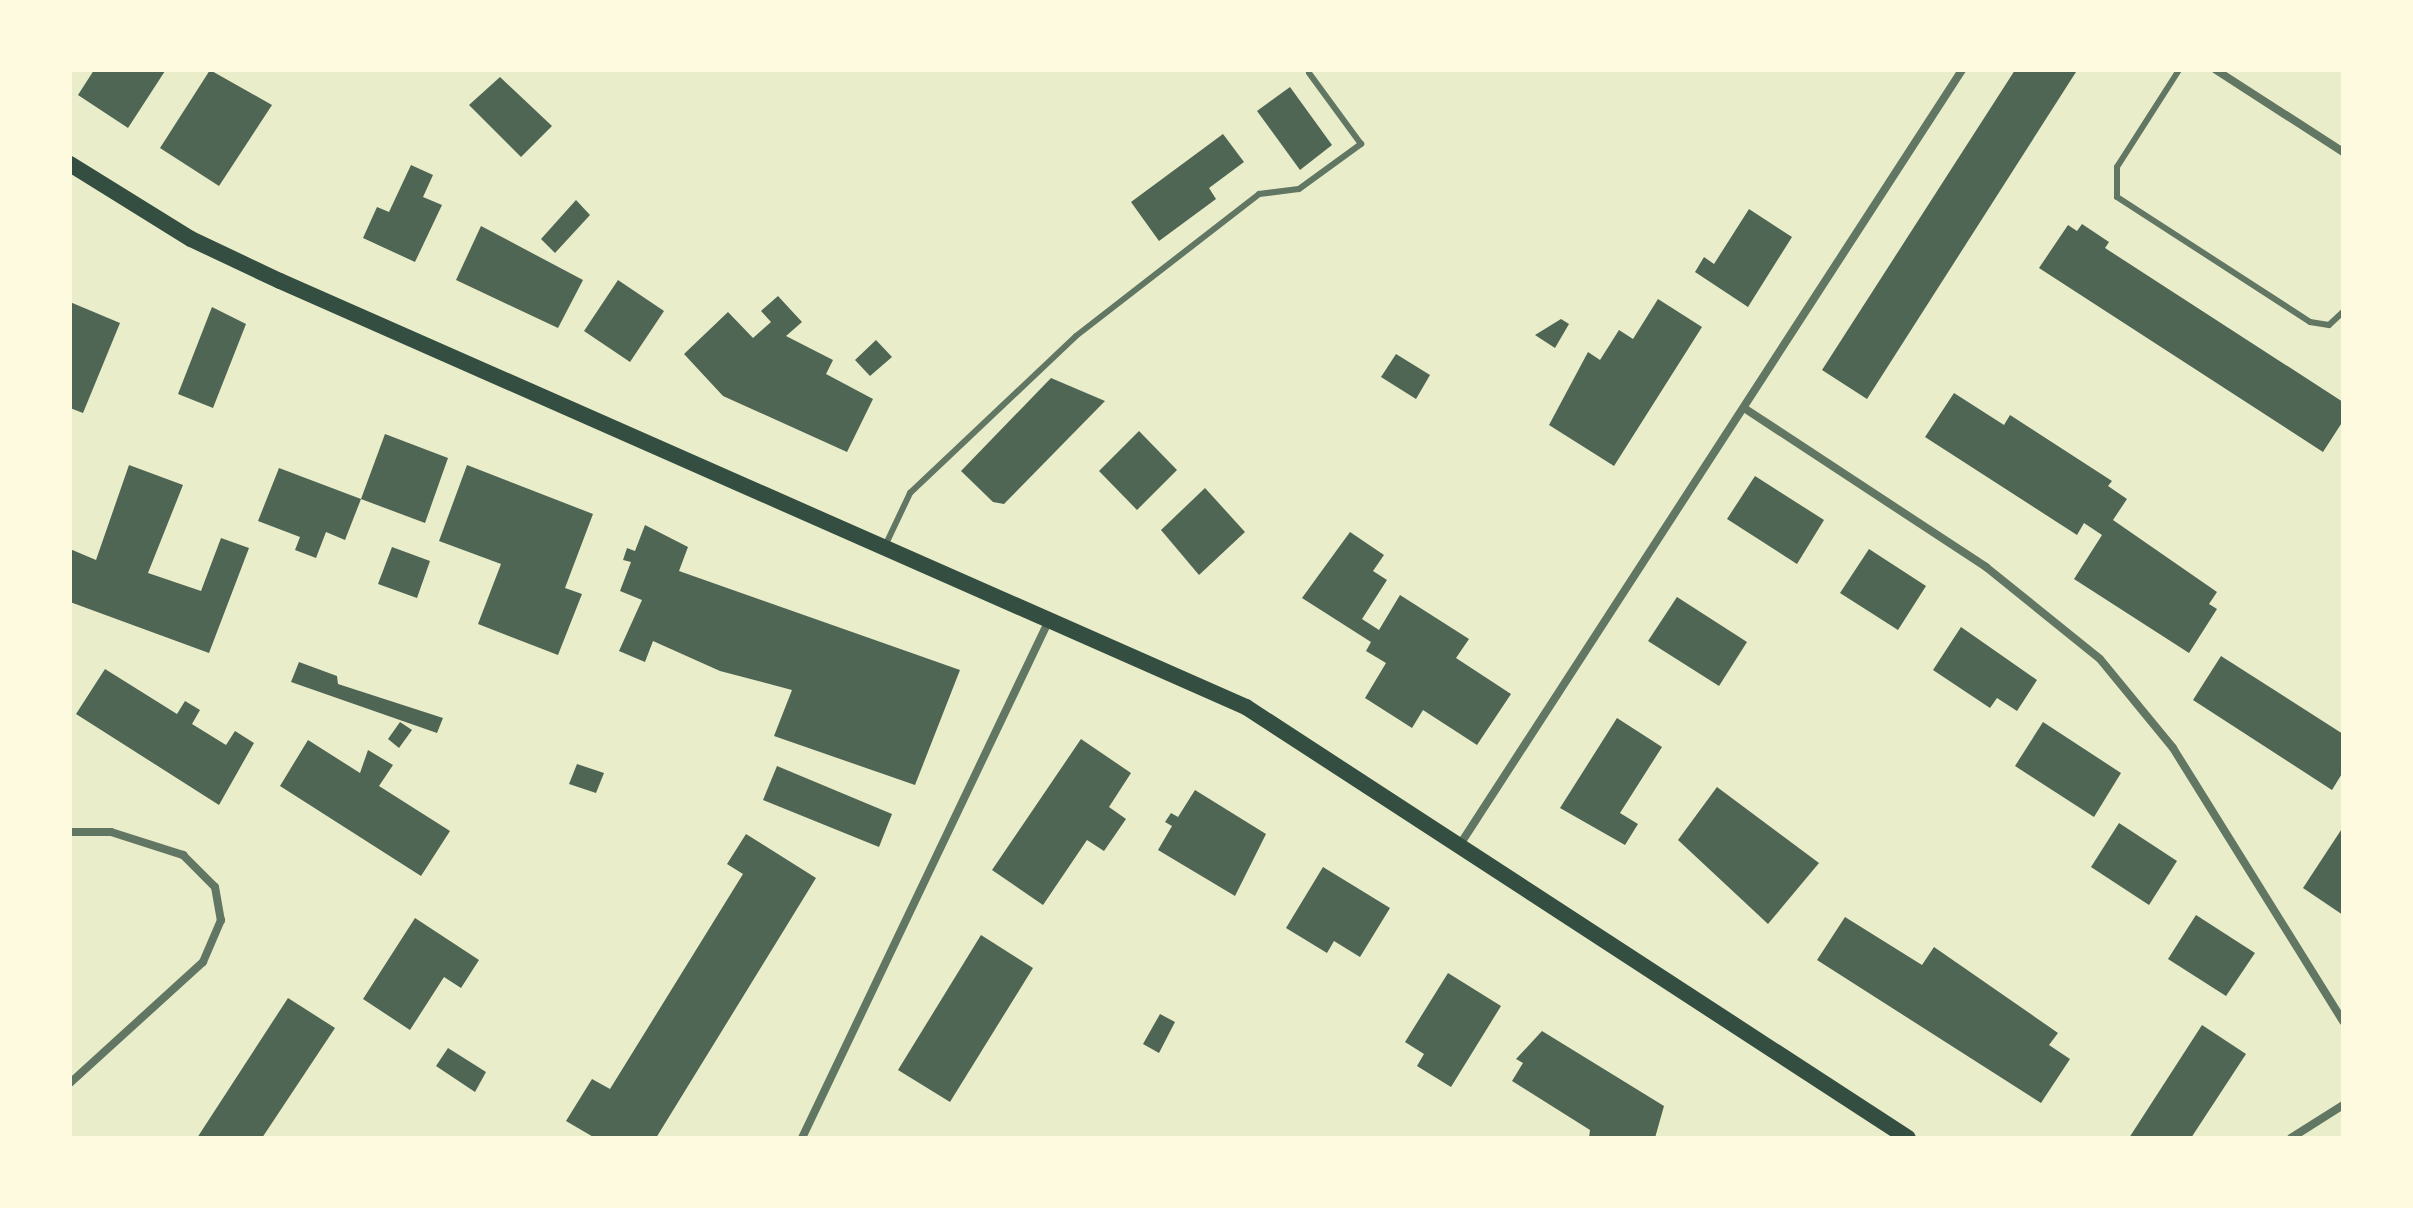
<!DOCTYPE html>
<style>
body{margin:0}
#map{position:relative;width:2413px;height:1208px;overflow:hidden;background:#e9edc9;font-family:Manrope,sans-serif}
div>[style]{position:absolute}
.building>*{inset:0;background:#4f6655}
.service>*{height:6px;margin:-3px;padding:0 3px;transform-origin:3px;border-radius:3px;background:#617663}
.minor>*{height:8px;margin:-4px;padding:0 4px;transform-origin:4px;border-radius:4px;background:#617663}
.secondary>*{height:16px;margin:-8px;padding:0 8px;transform-origin:8px;border-radius:8px;background:#344e41}
span{translate:-50% -50%;white-space:nowrap;text-align:center;line-height:1.15;-webkit-text-stroke:6px #fefae0;paint-order:stroke}
.frame{position:absolute;inset:0;border:72px solid #fefae0;pointer-events:none}
</style>
<div id="map">
<div class="building">
<i style="clip-path:polygon(94px 70px,164px 70px,165px 71px,128px 128px,78px 95px)"></i>
<i style="clip-path:polygon(210px 70px,272px 105px,219px 186px,160px 148px)"></i>
<i style="clip-path:polygon(2015px 70px,2076px 72px,1867px 399px,1822px 370px)"></i>
<i style="clip-path:polygon(500px 77px,552px 126px,521px 157px,469px 105px)"></i>
<i style="clip-path:polygon(1290px 87px,1332px 145px,1300px 170px,1257px 111px)"></i>
<i style="clip-path:polygon(1223px 134px,1244px 162px,1209px 188px,1216px 199px,1159px 241px,1131px 202px)"></i>
<i style="clip-path:polygon(411px 165px,433px 175px,423px 197px,442px 205px,415px 262px,363px 238px,377px 207px,389px 212px)"></i>
<i style="clip-path:polygon(576px 200px,590px 215px,555px 253px,541px 239px)"></i>
<i style="clip-path:polygon(1749px 209px,1792px 237px,1748px 307px,1695px 272px,1704px 257px,1714px 264px)"></i>
<i style="clip-path:polygon(2082px 224px,2109px 242px,2105px 248px,2343px 402px,2343px 421px,2323px 452px,2039px 268px,2068px 225px,2077px 231px)"></i>
<i style="clip-path:polygon(481px 226px,583px 280px,558px 328px,456px 280px)"></i>
<i style="clip-path:polygon(618px 280px,664px 311px,630px 362px,584px 331px)"></i>
<i style="clip-path:polygon(778px 296px,802px 322px,786px 336px,833px 360px,826px 374px,873px 399px,847px 452px,723px 396px,684px 354px,728px 312px,753px 338px,771px 322px,761px 311px)"></i>
<i style="clip-path:polygon(1658px 299px,1702px 327px,1614px 466px,1549px 425px,1588px 352px,1600px 360px,1619px 330px,1633px 339px)"></i>
<i style="clip-path:polygon(70px 302px,120px 323px,83px 413px,70px 408px)"></i>
<i style="clip-path:polygon(212px 307px,246px 324px,213px 408px,178px 394px)"></i>
<i style="clip-path:polygon(1561px 319px,1569px 324px,1555px 348px,1535px 335px)"></i>
<i style="clip-path:polygon(876px 340px,892px 357px,870px 376px,855px 360px)"></i>
<i style="clip-path:polygon(1396px 354px,1430px 375px,1416px 399px,1381px 377px)"></i>
<i style="clip-path:polygon(1051px 378px,1105px 401px,1004px 504px,993px 502px,961px 471px)"></i>
<i style="clip-path:polygon(1954px 393px,2004px 425px,2010px 415px,2112px 481px,2108px 486px,2127px 499px,2113px 520px,2217px 592px,2209px 604px,2217px 609px,2189px 653px,2074px 579px,2102px 535px,2084px 523px,2077px 535px,1925px 437px)"></i>
<i style="clip-path:polygon(1139px 431px,1177px 470px,1137px 510px,1099px 471px)"></i>
<i style="clip-path:polygon(385px 434px,448px 458px,425px 523px,361px 499px)"></i>
<i style="clip-path:polygon(129px 465px,183px 485px,148px 573px,201px 591px,221px 538px,249px 548px,209px 653px,70px 602px,70px 549px,96px 560px)"></i>
<i style="clip-path:polygon(467px 465px,593px 514px,565px 588px,582px 594px,558px 655px,478px 624px,501px 564px,439px 541px)"></i>
<i style="clip-path:polygon(279px 468px,361px 499px,345px 540px,326px 532px,316px 558px,295px 550px,300px 537px,258px 521px)"></i>
<i style="clip-path:polygon(1755px 476px,1824px 520px,1797px 564px,1727px 519px)"></i>
<i style="clip-path:polygon(1205px 488px,1245px 532px,1199px 575px,1161px 530px)"></i>
<i style="clip-path:polygon(645px 525px,688px 547px,679px 571px,960px 670px,915px 785px,774px 736px,792px 690px,720px 671px,653px 641px,645px 662px,619px 651px,642px 600px,620px 591px,631px 562px,623px 560px,627px 548px,635px 551px)"></i>
<i style="clip-path:polygon(1350px 532px,1384px 555px,1373px 571px,1387px 580px,1362px 619px,1379px 630px,1400px 595px,1469px 639px,1456px 658px,1511px 694px,1477px 745px,1423px 710px,1412px 728px,1365px 698px,1386px 663px,1366px 651px,1371px 642px,1302px 598px)"></i>
<i style="clip-path:polygon(392px 547px,430px 561px,417px 598px,378px 584px)"></i>
<i style="clip-path:polygon(1869px 549px,1926px 586px,1898px 630px,1840px 593px)"></i>
<i style="clip-path:polygon(1677px 597px,1747px 642px,1719px 686px,1648px 641px)"></i>
<i style="clip-path:polygon(1961px 627px,2037px 680px,2017px 711px,1997px 698px,1990px 708px,1933px 670px)"></i>
<i style="clip-path:polygon(2221px 656px,2343px 734px,2343px 772px,2332px 790px,2193px 700px)"></i>
<i style="clip-path:polygon(299px 662px,337px 676px,338px 684px,443px 718px,437px 733px,291px 682px)"></i>
<i style="clip-path:polygon(105px 669px,177px 714px,185px 701px,200px 710px,192px 724px,226px 745px,235px 731px,254px 743px,219px 805px,76px 714px)"></i>
<i style="clip-path:polygon(1617px 718px,1662px 747px,1620px 813px,1638px 824px,1625px 845px,1560px 808px)"></i>
<i style="clip-path:polygon(400px 722px,412px 730px,399px 748px,388px 739px)"></i>
<i style="clip-path:polygon(2043px 722px,2121px 773px,2094px 817px,2015px 766px)"></i>
<i style="clip-path:polygon(1081px 739px,1131px 773px,1109px 807px,1126px 819px,1104px 851px,1087px 840px,1043px 905px,992px 870px)"></i>
<i style="clip-path:polygon(308px 740px,360px 773px,368px 750px,393px 765px,379px 786px,450px 831px,421px 876px,280px 786px)"></i>
<i style="clip-path:polygon(577px 764px,604px 773px,596px 793px,569px 784px)"></i>
<i style="clip-path:polygon(777px 766px,892px 814px,879px 847px,763px 800px)"></i>
<i style="clip-path:polygon(1717px 787px,1819px 863px,1768px 924px,1678px 840px)"></i>
<i style="clip-path:polygon(1195px 790px,1266px 834px,1235px 896px,1158px 850px,1172px 826px,1165px 822px,1171px 813px,1178px 817px)"></i>
<i style="clip-path:polygon(2119px 823px,2177px 861px,2149px 905px,2091px 867px)"></i>
<i style="clip-path:polygon(2343px 827px,2343px 915px,2303px 888px)"></i>
<i style="clip-path:polygon(746px 834px,816px 878px,656px 1138px,595px 1138px,566px 1121px,592px 1079px,610px 1089px,743px 874px,727px 864px)"></i>
<i style="clip-path:polygon(1323px 867px,1390px 908px,1360px 957px,1334px 941px,1327px 953px,1286px 928px)"></i>
<i style="clip-path:polygon(2196px 915px,2255px 953px,2226px 996px,2168px 959px)"></i>
<i style="clip-path:polygon(1845px 917px,1922px 965px,1934px 947px,2058px 1033px,2049px 1045px,2070px 1059px,2041px 1103px,1817px 960px)"></i>
<i style="clip-path:polygon(415px 918px,479px 960px,461px 988px,444px 977px,410px 1030px,363px 999px)"></i>
<i style="clip-path:polygon(981px 935px,1033px 968px,950px 1102px,898px 1070px)"></i>
<i style="clip-path:polygon(1448px 973px,1501px 1006px,1451px 1087px,1417px 1066px,1424px 1054px,1405px 1042px)"></i>
<i style="clip-path:polygon(288px 998px,335px 1028px,262px 1138px,197px 1138px)"></i>
<i style="clip-path:polygon(1160px 1014px,1175px 1022px,1159px 1053px,1143px 1044px)"></i>
<i style="clip-path:polygon(2202px 1025px,2246px 1054px,2191px 1138px,2129px 1138px)"></i>
<i style="clip-path:polygon(1542px 1031px,1664px 1106px,1655px 1138px,1589px 1138px,1590px 1130px,1512px 1081px,1523px 1063px,1516px 1059px)"></i>
<i style="clip-path:polygon(448px 1048px,486px 1072px,475px 1092px,436px 1066px)"></i>
</div>
<div class="service">
<i style="left:2179px;top:70px;width:115px;rotate:122.6deg"></i>
<i style="left:2117px;top:167px;width:30px;rotate:90deg"></i>
<i style="left:2117px;top:197px;width:230px;rotate:32.9deg"></i>
<i style="left:2310px;top:322px;width:19px;rotate:9deg"></i>
<i style="left:2329px;top:325px;width:19px;rotate:-43deg"></i>
<i style="left:885px;top:546px;width:59px;rotate:-64.7deg"></i>
<i style="left:910px;top:493px;width:228px;rotate:-43.4deg"></i>
<i style="left:1076px;top:336px;width:232px;rotate:-37.8deg"></i>
<i style="left:1259px;top:194px;width:40px;rotate:-7.1deg"></i>
<i style="left:1299px;top:189px;width:77px;rotate:-36deg"></i>
<i style="left:1361px;top:144px;width:88px;rotate:-126.2deg"></i>
</div>
<div class="minor">
<i style="left:2216px;top:70px;width:151px;rotate:32.8deg"></i>
<i style="left:1744px;top:408px;width:290px;rotate:33.3deg"></i>
<i style="left:1986px;top:567px;width:146px;rotate:38.9deg"></i>
<i style="left:2100px;top:659px;width:115px;rotate:50.6deg"></i>
<i style="left:2173px;top:748px;width:322px;rotate:58.1deg"></i>
<i style="left:70px;top:832px;width:41px"></i>
<i style="left:111px;top:832px;width:76px;rotate:17.7deg"></i>
<i style="left:183px;top:855px;width:45px;rotate:45deg"></i>
<i style="left:215px;top:887px;width:34px;rotate:80deg"></i>
<i style="left:221px;top:920px;width:46px;rotate:113.2deg"></i>
<i style="left:203px;top:962px;width:180px;rotate:137.7deg"></i>
<i style="left:1461px;top:843px;width:921px;rotate:-57.05deg"></i>
<i style="left:802px;top:1138px;width:576px;rotate:-64.5deg"></i>
<i style="left:2291px;top:1138px;width:62px;rotate:-32.4deg"></i>
</div>
<div class="secondary">
<i style="left:70px;top:164px;width:142px;rotate:31.8deg"></i>
<i style="left:191px;top:239px;width:98px;rotate:25.3deg"></i>
<i style="left:280px;top:281px;width:1056px;rotate:23.8deg"></i>
<i style="left:1246px;top:707px;width:790px;rotate:33.07deg"></i>
</div>
<div class="frame"></div>
</div>
